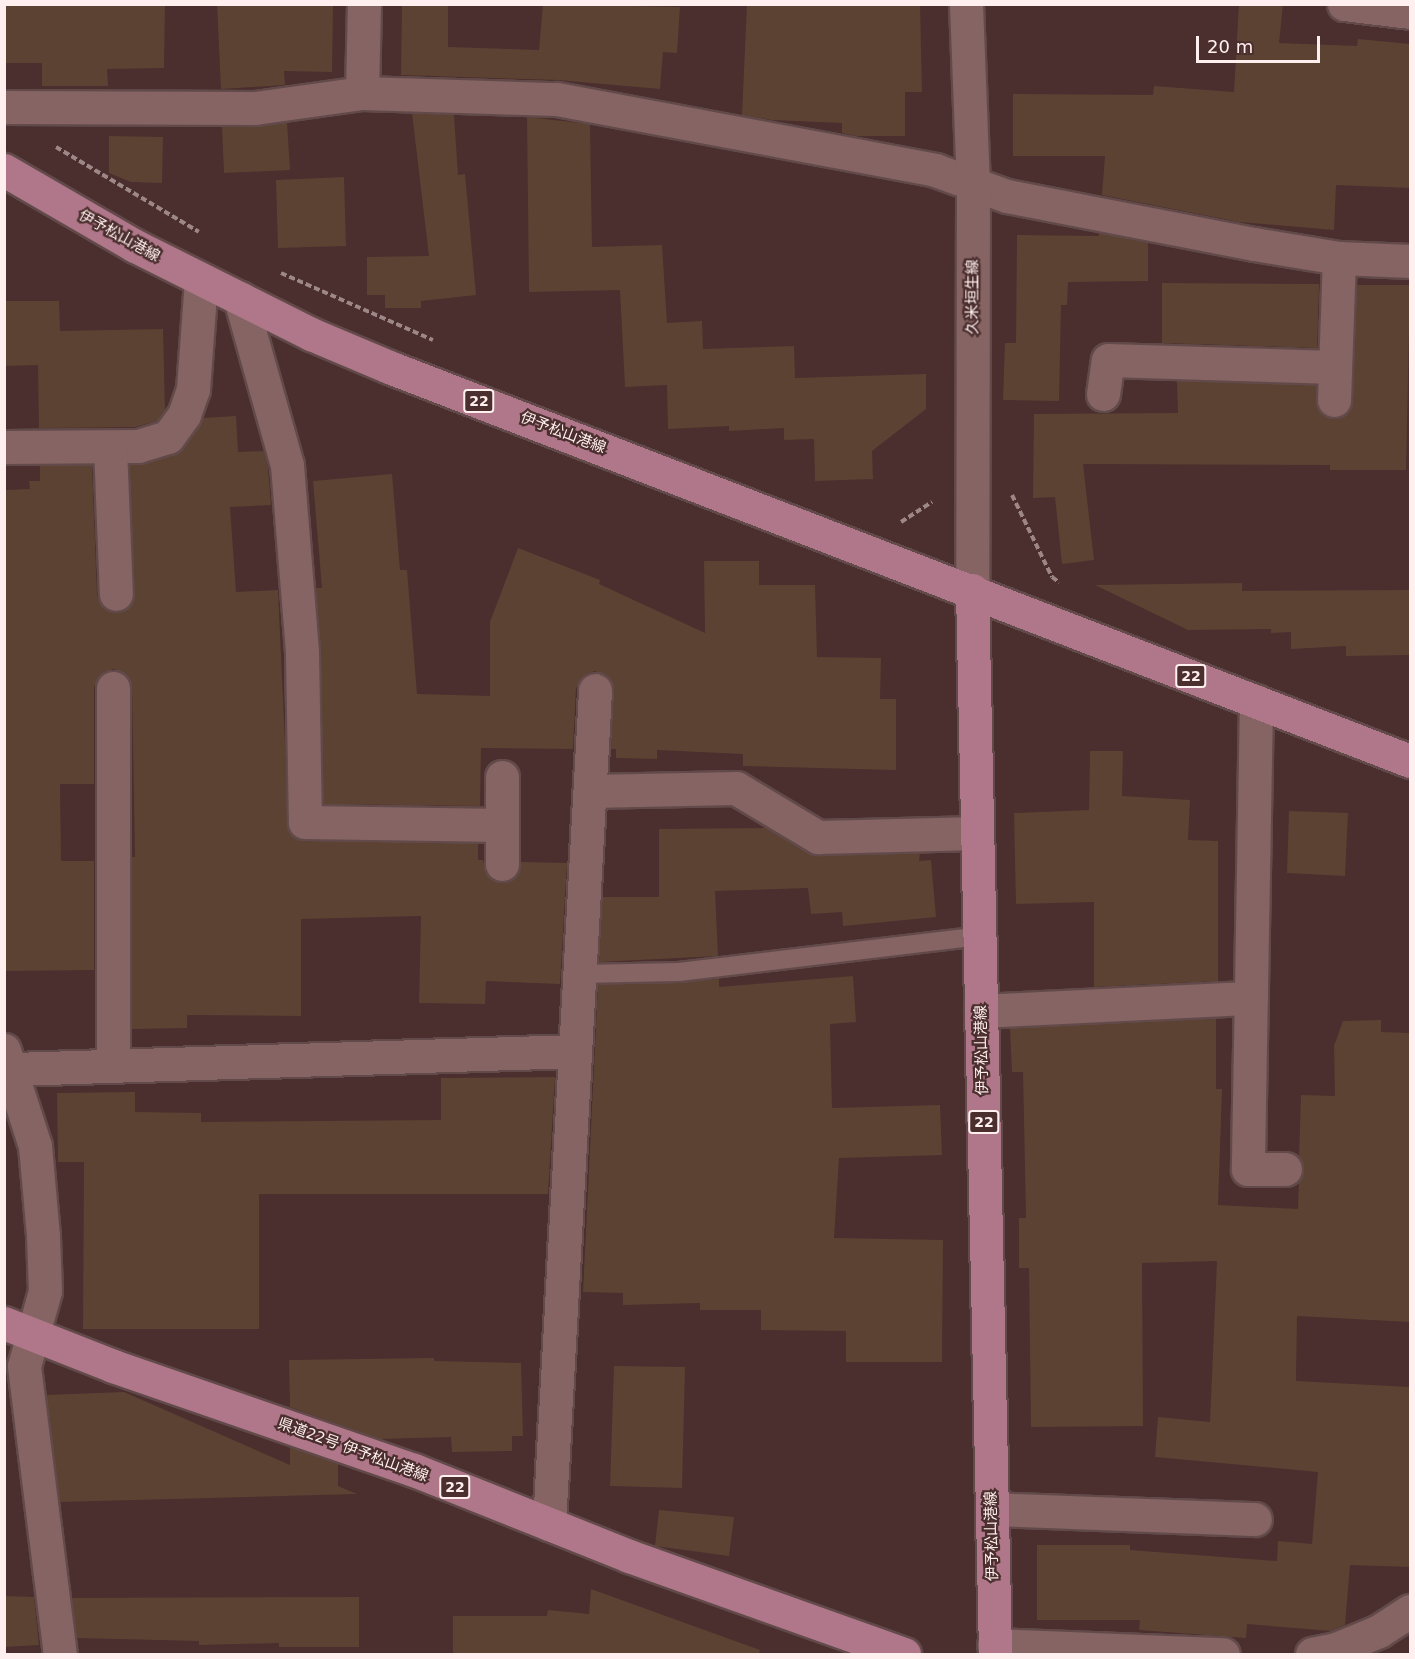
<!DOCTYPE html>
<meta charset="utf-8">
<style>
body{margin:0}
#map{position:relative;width:1415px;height:1659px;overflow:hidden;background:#4b2e2e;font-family:"DejaVu Sans","Noto Sans JP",sans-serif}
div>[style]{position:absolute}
.building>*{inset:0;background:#5c4233}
.path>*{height:4px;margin-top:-2px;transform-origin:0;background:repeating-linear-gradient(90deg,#9e8787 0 6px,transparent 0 9px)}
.roads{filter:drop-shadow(2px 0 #624a4a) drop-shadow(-2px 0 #624a4a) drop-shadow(0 2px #624a4a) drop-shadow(0 -2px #624a4a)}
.service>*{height:18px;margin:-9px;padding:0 9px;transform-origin:9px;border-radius:9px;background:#856463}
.minor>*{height:33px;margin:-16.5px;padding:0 16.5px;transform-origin:16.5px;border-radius:16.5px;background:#856463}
.secondary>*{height:33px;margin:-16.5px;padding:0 16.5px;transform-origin:16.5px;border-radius:16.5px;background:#856463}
.primary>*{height:33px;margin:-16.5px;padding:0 16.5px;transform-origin:16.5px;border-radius:16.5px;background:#b0778a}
span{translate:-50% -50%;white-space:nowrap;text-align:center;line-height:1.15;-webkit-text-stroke:4.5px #4b2e2e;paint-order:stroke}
.shield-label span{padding:2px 4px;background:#4b2e2e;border:2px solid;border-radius:4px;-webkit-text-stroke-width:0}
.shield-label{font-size:14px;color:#ffefee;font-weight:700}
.street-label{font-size:15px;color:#ffefee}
.frame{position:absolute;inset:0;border:6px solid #ffefee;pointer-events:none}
.scale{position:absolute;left:1196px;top:36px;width:124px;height:27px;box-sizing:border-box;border:3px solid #ffefee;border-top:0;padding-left:8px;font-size:18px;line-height:21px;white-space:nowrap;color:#ffefee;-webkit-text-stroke:4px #4b2e2e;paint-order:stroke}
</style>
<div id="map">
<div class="building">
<i style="clip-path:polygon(4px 4px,165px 4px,164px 68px,107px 69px,108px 86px,42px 86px,42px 63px,4px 63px)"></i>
<i style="clip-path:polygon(217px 4px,333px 4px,332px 72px,284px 71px,285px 85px,221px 89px)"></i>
<i style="clip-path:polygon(402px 4px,448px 4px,448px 47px,539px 50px,543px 4px,680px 7px,677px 53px,663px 52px,660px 89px,558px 80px,401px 75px)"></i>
<i style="clip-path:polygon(747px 4px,920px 4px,922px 92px,905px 92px,905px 136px,856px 136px,842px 133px,842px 123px,772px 120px,742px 115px)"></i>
<i style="clip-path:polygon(1239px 4px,1283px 4px,1279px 43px,1357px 46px,1358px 39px,1410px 44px,1410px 188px,1336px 185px,1334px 230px,1239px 222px,1102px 195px,1105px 156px,1013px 156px,1013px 94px,1153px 95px,1154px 86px,1234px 92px)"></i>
<i style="clip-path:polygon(412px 113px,454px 115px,458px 175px,465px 174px,476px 295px,421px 301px,421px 308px,385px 308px,385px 295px,367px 295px,367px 257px,429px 256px)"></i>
<i style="clip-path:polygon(527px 117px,590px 124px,592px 247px,662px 245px,667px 323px,702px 321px,703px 349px,794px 346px,795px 378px,926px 374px,926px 409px,872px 451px,873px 479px,815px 481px,814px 439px,784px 440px,784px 428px,729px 431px,729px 426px,668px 429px,667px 385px,625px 387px,620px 290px,529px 292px)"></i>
<i style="clip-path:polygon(287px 122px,290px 170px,224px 173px,222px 127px)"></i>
<i style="clip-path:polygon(109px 136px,163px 137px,162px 183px,131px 182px,109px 173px)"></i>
<i style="clip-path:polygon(344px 177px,346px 246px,278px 248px,276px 180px)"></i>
<i style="clip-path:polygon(1099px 233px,1148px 243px,1148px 281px,1068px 282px,1067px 305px,1061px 305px,1059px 401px,1003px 400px,1005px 343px,1016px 343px,1017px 235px,1099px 236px)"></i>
<i style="clip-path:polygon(1162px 283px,1319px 284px,1317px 348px,1162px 343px)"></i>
<i style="clip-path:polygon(1357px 285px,1410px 285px,1406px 470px,1330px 470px,1330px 465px,1083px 464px,1094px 560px,1062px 564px,1055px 497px,1033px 498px,1034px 414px,1178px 413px,1177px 381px,1316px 385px,1318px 409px,1325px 416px,1342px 417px,1353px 401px)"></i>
<i style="clip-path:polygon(4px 301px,59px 301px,60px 331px,163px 329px,165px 410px,157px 421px,135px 427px,39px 428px,38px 365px,4px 366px)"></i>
<i style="clip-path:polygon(236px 416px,238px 452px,264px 451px,268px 468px,271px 505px,230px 507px,236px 592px,278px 590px,289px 831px,305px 841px,478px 843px,478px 860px,483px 860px,486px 874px,501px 883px,518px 874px,521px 862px,567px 863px,560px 984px,486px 981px,485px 1004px,419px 1003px,421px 916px,301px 919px,301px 1016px,187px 1015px,187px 1028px,132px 1029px,132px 857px,135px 857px,132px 688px,129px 678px,114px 669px,103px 672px,94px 687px,94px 784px,60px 784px,61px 861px,94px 861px,94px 970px,4px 971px,4px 490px,30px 489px,29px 481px,40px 481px,40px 465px,92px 465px,97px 595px,107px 610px,125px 610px,135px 593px,129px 465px,174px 455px,183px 448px,203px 418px)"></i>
<i style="clip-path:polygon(392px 474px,400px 570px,407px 570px,417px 694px,490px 696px,490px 622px,518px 548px,600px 580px,599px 584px,705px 633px,704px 561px,759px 561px,759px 585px,815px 585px,817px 657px,881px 658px,880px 699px,896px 699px,896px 770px,743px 766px,743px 754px,657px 750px,657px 759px,616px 758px,616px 749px,611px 749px,612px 682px,595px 671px,586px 674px,576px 688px,573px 749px,481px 748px,480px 806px,323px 804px,316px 588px,322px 588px,313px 481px)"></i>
<i style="clip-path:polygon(1242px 583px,1242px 591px,1410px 590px,1410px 655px,1346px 656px,1346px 646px,1291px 649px,1291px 632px,1271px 633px,1271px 629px,1188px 630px,1095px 585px)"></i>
<i style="clip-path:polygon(1090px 751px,1123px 751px,1122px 796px,1190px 800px,1188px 840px,1218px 841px,1218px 981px,1094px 987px,1094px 902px,1016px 904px,1014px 813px,1089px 810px)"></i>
<i style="clip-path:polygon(1289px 811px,1348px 813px,1345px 876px,1287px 873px)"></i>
<i style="clip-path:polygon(767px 828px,818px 856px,920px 853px,919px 861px,931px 860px,936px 917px,843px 926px,842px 912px,811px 914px,808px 888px,715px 891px,718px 956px,599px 962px,602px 897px,659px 897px,659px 829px)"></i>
<i style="clip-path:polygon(853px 976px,856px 1022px,830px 1024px,832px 1108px,940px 1105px,942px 1155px,839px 1158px,834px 1238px,943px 1240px,942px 1362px,846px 1362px,846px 1331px,761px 1330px,761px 1310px,700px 1310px,700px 1303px,623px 1305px,623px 1293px,583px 1292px,598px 985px,719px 979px,719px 987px)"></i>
<i style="clip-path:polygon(1216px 1018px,1216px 1089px,1222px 1089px,1218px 1205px,1298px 1209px,1299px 1181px,1304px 1170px,1299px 1158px,1301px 1095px,1335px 1096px,1334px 1046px,1343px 1021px,1381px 1020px,1381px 1032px,1410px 1033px,1410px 1322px,1297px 1316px,1296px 1381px,1410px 1387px,1410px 1567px,1350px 1565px,1345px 1625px,1331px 1631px,1247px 1624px,1246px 1638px,1139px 1630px,1140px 1620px,1037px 1620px,1037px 1545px,1130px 1545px,1130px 1550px,1277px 1561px,1278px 1541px,1312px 1544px,1318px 1472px,1155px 1457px,1158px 1417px,1210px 1422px,1217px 1261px,1142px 1263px,1143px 1426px,1031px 1427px,1029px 1268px,1019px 1268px,1019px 1218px,1026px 1218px,1023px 1072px,1012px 1072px,1010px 1028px)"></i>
<i style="clip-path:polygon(555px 1077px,548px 1194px,259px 1194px,259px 1329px,83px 1329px,84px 1162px,58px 1162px,57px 1093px,135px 1092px,135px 1112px,201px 1113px,201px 1122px,441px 1120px,441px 1078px)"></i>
<i style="clip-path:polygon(434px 1358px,434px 1361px,521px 1363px,523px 1436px,512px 1436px,512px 1451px,452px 1452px,451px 1437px,380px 1439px,290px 1407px,289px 1360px)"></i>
<i style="clip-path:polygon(614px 1366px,685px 1367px,682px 1488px,610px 1486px)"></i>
<i style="clip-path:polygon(124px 1392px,290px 1465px,290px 1447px,338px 1464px,338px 1486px,357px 1494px,60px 1502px,46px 1395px)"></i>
<i style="clip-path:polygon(659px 1510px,734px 1517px,729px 1556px,655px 1546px)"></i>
<i style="clip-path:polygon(591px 1589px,760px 1650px,759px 1654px,453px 1654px,453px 1616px,547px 1616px,548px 1610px,589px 1614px)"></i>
<i style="clip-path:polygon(4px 1596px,34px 1597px,39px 1645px,4px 1647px)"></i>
<i style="clip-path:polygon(359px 1597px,359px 1647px,279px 1647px,279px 1643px,199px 1645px,199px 1641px,77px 1638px,72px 1598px)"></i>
</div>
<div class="path">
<i style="left:56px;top:147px;width:166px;rotate:30.7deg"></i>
<i style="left:281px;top:273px;width:166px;rotate:23.8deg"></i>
<i style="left:1012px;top:495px;width:91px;rotate:64deg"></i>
<i style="left:1052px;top:577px;width:9px;rotate:36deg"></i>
<i style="left:901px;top:522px;width:37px;rotate:-33deg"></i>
</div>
<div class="roads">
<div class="service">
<i style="left:580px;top:974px;width:99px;rotate:-1.2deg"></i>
<i style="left:679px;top:972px;width:303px;rotate:-6.8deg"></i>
</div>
<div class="minor">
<i style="left:364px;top:4px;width:89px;rotate:91.3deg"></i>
<i style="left:362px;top:93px;width:195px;rotate:1.8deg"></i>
<i style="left:557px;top:99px;width:385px;rotate:10.6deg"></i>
<i style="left:935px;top:170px;width:77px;rotate:19.9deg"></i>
<i style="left:1007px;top:196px;width:252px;rotate:11deg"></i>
<i style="left:1254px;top:244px;width:86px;rotate:9.4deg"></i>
<i style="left:1339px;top:258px;width:71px;rotate:2.4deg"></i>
<i style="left:1344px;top:4px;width:66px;rotate:6.9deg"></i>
<i style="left:4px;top:107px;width:251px;rotate:0.2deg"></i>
<i style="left:255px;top:108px;width:108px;rotate:-8deg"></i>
<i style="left:240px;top:298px;width:173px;rotate:74.3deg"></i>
<i style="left:287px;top:465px;width:189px;rotate:85.4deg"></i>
<i style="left:302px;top:653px;width:169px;rotate:89deg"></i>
<i style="left:305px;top:822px;width:197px;rotate:0.9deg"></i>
<i style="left:1103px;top:394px;width:34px;rotate:-82deg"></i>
<i style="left:1108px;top:360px;width:226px;rotate:1.8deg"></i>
<i style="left:1334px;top:400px;width:142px;rotate:-88deg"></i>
<i style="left:4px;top:447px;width:134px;rotate:-0.4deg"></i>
<i style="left:138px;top:446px;width:31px;rotate:-17deg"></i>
<i style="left:168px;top:437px;width:27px;rotate:-54deg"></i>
<i style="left:184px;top:415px;width:28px;rotate:-71deg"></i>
<i style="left:193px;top:389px;width:110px;rotate:-85.8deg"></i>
<i style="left:110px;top:447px;width:147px;rotate:87.7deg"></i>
<i style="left:113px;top:688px;width:378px;rotate:90deg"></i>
<i style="left:1256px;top:701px;width:468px;rotate:91deg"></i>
<i style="left:1248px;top:1169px;width:37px"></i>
<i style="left:502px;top:777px;width:87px;rotate:90deg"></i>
<i style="left:590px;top:791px;width:146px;rotate:-1.2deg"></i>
<i style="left:736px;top:788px;width:96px;rotate:30.9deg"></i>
<i style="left:818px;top:837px;width:159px;rotate:-1.4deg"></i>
<i style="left:981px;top:1011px;width:270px;rotate:-2.8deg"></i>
<i style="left:4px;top:1050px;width:101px;rotate:72.1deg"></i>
<i style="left:35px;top:1146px;width:90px;rotate:84.9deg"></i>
<i style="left:43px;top:1236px;width:55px;rotate:87.9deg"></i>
<i style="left:45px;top:1291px;width:78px;rotate:105.6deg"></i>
<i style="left:24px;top:1366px;width:290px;rotate:82.9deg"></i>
<i style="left:13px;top:1069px;width:562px;rotate:-1.83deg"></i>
<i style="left:992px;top:1509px;width:263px;rotate:2.2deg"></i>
<i style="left:549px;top:1524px;width:835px;rotate:-86.84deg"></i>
<i style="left:994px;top:1645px;width:229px;rotate:2.3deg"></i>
<i style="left:1312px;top:1654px;width:25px;rotate:-12deg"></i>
<i style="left:1336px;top:1649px;width:47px;rotate:-22.7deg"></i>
<i style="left:1379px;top:1631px;width:37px;rotate:-33deg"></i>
</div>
<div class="secondary">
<i style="left:966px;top:4px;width:180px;rotate:87.8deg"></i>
<i style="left:973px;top:184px;width:406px;rotate:90.1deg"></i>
</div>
<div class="primary">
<i style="left:4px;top:170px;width:151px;rotate:30.1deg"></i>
<i style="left:135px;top:246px;width:197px;rotate:26.6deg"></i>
<i style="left:311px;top:334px;width:85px;rotate:22.9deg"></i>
<i style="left:389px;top:367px;width:1094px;rotate:21.1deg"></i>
<i style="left:972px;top:590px;width:1064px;rotate:88.76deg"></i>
<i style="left:4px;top:1323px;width:117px;rotate:21.5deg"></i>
<i style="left:113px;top:1366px;width:318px;rotate:19.1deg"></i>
<i style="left:414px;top:1470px;width:232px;rotate:21.8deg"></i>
<i style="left:629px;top:1556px;width:292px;rotate:19.6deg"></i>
</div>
</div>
<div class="shield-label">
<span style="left:479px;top:401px">22</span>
<span style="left:1191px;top:676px">22</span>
<span style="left:984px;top:1122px">22</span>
<span style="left:455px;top:1487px">22</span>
</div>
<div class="street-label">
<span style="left:119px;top:236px;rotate:29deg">伊予松山港線</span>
<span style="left:973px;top:297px;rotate:-90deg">久米垣生線</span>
<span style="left:563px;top:433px;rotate:21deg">伊予松山港線</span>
<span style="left:982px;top:1050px;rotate:-91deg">伊予松山港線</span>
<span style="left:353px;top:1450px;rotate:20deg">県道22号 伊予松山港線</span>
<span style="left:992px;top:1536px;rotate:-91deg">伊予松山港線</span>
</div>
<div class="frame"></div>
<div class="scale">20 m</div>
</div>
